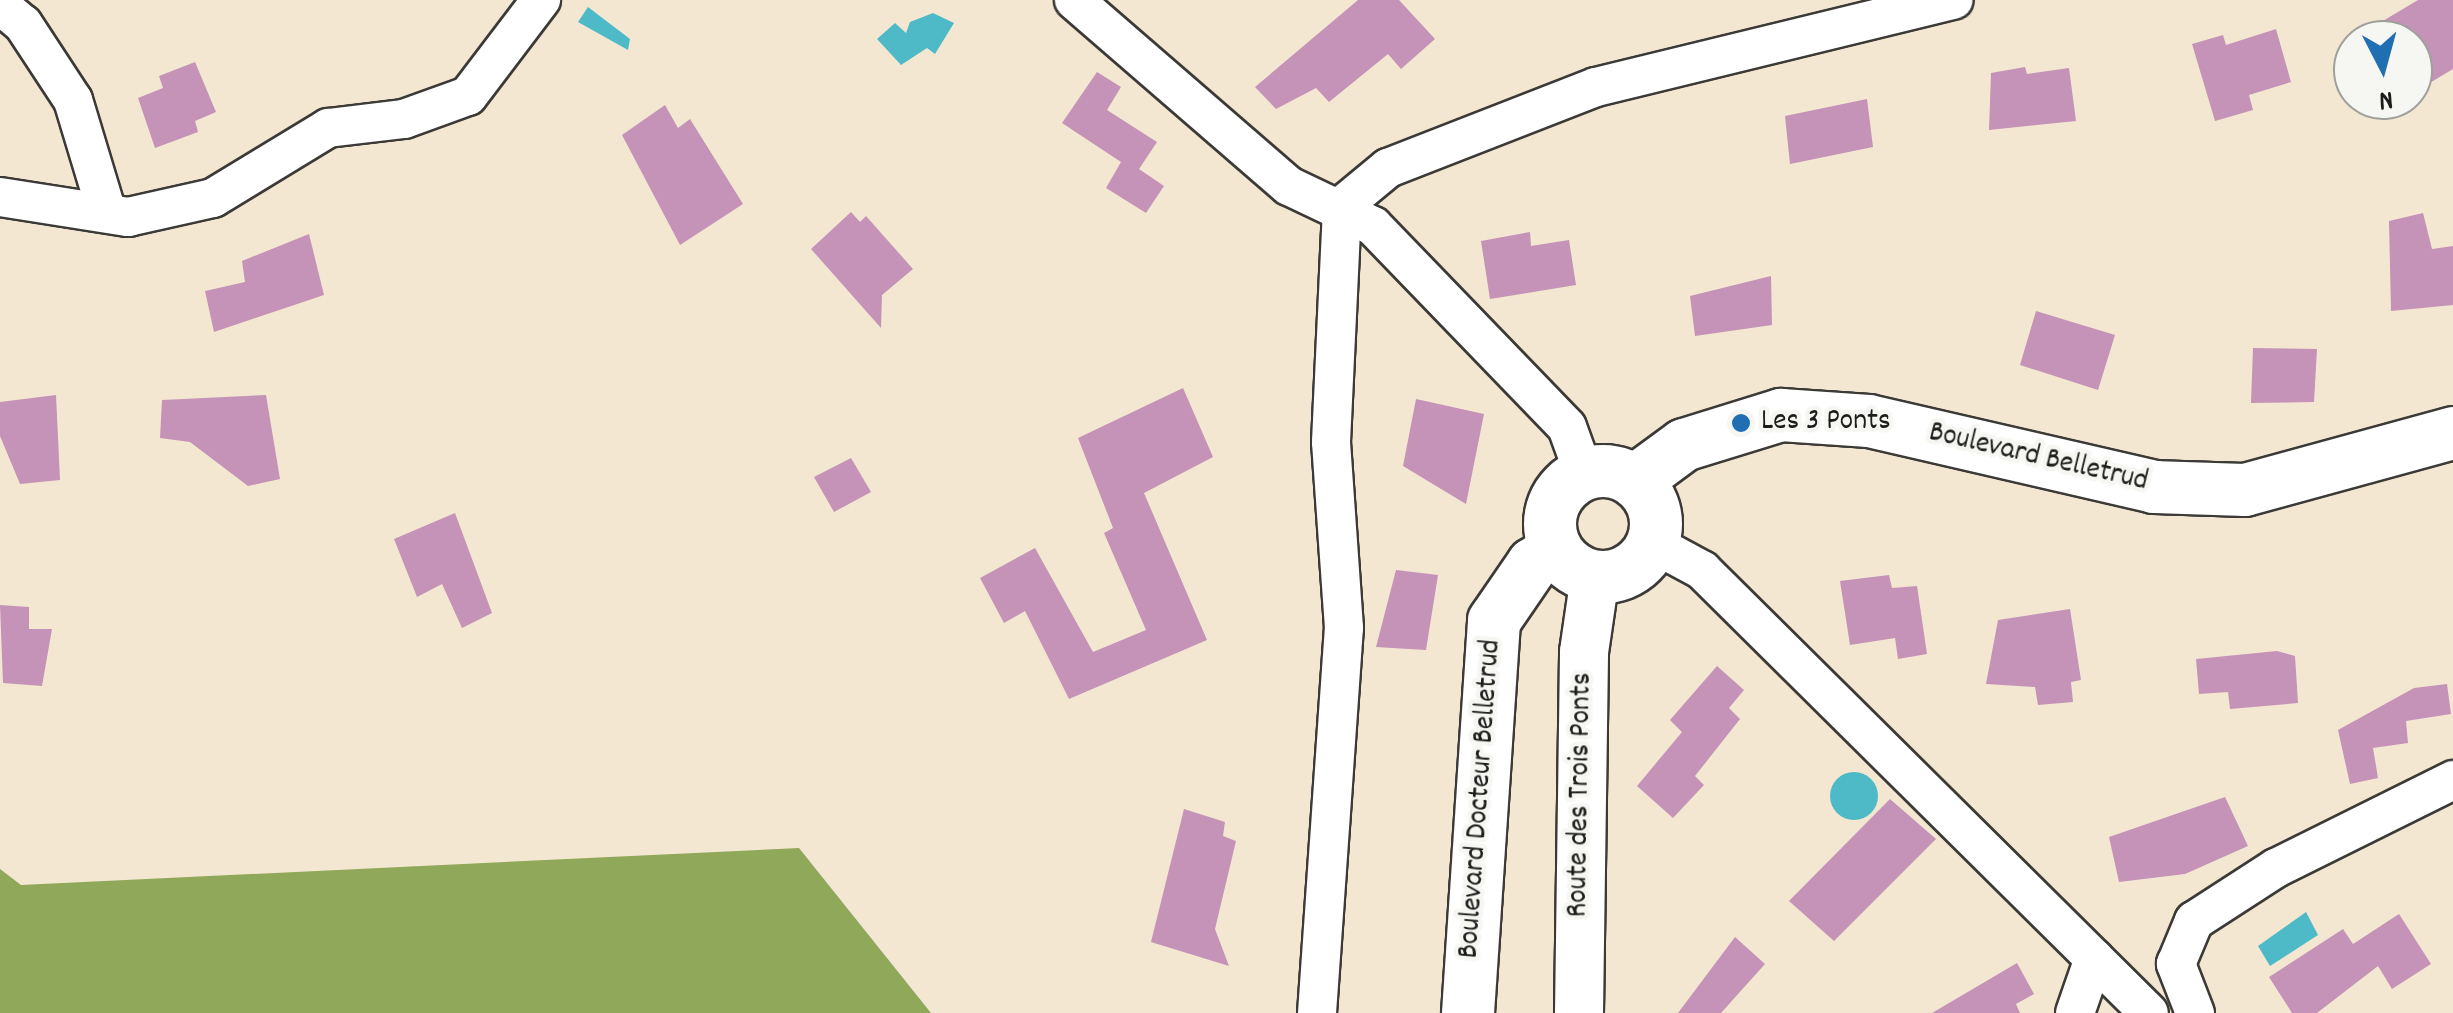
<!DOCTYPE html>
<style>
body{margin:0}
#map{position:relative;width:2453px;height:1013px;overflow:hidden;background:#f3e7d2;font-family:Dekko,sans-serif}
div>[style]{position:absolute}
.forest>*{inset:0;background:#8fa85a}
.water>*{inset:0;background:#4ebac8}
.round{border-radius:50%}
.building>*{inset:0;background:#c493b7}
.roads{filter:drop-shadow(2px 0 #3c3a37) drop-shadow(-2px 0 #3c3a37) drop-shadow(0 2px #3c3a37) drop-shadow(0 -2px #3c3a37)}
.minor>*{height:38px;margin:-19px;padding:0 19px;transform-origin:19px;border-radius:19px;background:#fff}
.tertiary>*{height:48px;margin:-24px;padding:0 24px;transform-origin:24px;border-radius:24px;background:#fff}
.secondary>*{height:52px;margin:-26px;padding:0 26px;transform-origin:26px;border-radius:26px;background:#fff}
.secondary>.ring{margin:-26px;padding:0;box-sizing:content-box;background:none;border:52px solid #fff;border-radius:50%}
.dots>*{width:28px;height:28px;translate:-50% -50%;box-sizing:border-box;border:5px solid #f6f6f2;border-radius:50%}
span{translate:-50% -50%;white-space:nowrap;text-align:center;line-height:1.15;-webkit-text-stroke:9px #f6f6f2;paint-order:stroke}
.poi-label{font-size:30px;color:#1c1c1c}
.left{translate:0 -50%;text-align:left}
.street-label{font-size:30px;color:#1c1c1c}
.north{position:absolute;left:2333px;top:20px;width:100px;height:100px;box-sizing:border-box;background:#f6f6f2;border:2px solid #9f9f9c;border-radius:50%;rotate:174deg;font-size:28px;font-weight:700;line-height:40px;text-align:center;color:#1c1c1c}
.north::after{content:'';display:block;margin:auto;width:35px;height:45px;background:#1f6fb2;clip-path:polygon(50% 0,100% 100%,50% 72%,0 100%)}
</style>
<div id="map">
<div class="forest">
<i style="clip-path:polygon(799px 848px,931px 1013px,0 1013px,0 869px,21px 885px)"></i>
</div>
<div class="water">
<i style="clip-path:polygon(588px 7px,630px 39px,628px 50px,578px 22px)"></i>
<i style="clip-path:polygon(933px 13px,954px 23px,935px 54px,927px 48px,901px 65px,877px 39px,895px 23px,906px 33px,910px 22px)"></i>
<i class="round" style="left:1830px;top:772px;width:48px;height:48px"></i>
<i style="clip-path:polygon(2306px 912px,2318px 935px,2270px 966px,2258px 946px)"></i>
</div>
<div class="building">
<i style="clip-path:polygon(1358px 0,1399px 0,1435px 39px,1401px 69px,1388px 54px,1329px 102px,1316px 88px,1276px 109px,1255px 87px)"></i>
<i style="clip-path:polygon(2418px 0,2453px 0,2453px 69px,2413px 93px,2413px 40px,2351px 40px)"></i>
<i style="clip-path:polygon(2276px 29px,2291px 82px,2249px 95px,2253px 110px,2215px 121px,2192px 44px,2223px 35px,2226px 45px)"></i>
<i style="clip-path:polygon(195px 62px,216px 112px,195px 121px,198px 132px,155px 148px,138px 98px,163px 88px,159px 76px)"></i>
<i style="clip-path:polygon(2025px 67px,2027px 74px,2069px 68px,2076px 121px,1989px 130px,1991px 73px)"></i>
<i style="clip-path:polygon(1097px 72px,1121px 87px,1107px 110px,1157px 142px,1139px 169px,1164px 186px,1146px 213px,1106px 188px,1121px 162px,1062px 123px)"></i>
<i style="clip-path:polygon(1867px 99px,1873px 147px,1790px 164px,1785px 116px)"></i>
<i style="clip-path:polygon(665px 105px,678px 128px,690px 119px,743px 204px,680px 245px,622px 135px)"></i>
<i style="clip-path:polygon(851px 212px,860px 222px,866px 216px,913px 269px,882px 295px,881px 328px,811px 249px)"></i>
<i style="clip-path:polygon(2423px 213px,2432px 249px,2453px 246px,2453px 305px,2391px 311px,2389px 221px)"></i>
<i style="clip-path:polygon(1530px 232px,1531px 246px,1569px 240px,1576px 285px,1490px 299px,1481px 241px)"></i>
<i style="clip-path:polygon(309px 234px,324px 295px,214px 332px,205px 291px,245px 282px,242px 261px)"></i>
<i style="clip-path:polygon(1771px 276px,1772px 325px,1695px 336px,1690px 296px)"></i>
<i style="clip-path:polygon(2036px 311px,2115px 335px,2098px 390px,2020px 365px)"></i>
<i style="clip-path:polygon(2253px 348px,2317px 349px,2314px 402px,2251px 403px)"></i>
<i style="clip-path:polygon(1183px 388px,1213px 457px,1144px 493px,1207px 640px,1069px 699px,1025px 611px,1004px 623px,980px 578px,1035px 548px,1093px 652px,1146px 630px,1104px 533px,1113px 528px,1078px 438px)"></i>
<i style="clip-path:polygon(56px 395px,60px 480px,20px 484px,0 436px,0 402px)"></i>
<i style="clip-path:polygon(266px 395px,280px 479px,248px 486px,190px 442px,160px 438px,162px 400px)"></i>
<i style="clip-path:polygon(1416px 399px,1484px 414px,1466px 504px,1403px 466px)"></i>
<i style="clip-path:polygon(851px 458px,871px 492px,834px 512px,814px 477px)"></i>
<i style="clip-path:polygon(455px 513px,492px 613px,462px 628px,442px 584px,417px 597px,394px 539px)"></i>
<i style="clip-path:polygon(1396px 570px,1438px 575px,1426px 650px,1376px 647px)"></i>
<i style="clip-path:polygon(1889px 575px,1892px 588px,1917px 586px,1927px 654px,1898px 659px,1895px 638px,1850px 645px,1840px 581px)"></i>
<i style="clip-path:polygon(0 605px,29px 607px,29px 629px,52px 629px,42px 686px,3px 683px)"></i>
<i style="clip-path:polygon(2070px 609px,2081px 680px,2071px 682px,2073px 702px,2038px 705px,2035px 687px,1986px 684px,1998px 620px)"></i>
<i style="clip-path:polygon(2277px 651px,2295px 656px,2298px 703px,2230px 709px,2228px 692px,2199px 694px,2196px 659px)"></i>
<i style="clip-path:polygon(1717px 666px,1744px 690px,1729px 708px,1740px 719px,1695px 776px,1704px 785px,1673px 818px,1637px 786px,1682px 732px,1670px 720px)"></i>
<i style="clip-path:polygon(2447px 684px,2451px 714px,2406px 721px,2408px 743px,2373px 748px,2378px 778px,2350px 784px,2338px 730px,2414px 688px)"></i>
<i style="clip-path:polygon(2225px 797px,2248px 846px,2185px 874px,2119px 882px,2109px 837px)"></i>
<i style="clip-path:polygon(1890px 799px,1936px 839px,1834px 941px,1789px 901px)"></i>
<i style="clip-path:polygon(1184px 809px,1225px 822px,1223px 836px,1236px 841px,1215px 929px,1229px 966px,1151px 942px)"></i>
<i style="clip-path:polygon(2399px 914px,2431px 964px,2392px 989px,2378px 966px,2317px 1013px,2292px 1013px,2269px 977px,2343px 929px,2353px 944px)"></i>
<i style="clip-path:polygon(1735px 937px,1765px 964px,1721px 1013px,1678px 1013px)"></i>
<i style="clip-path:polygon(2017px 963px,2034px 994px,2016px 1004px,2020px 1013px,1932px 1013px)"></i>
</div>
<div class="roads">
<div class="minor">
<i style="left:1074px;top:0;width:284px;rotate:40.9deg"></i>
<i style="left:1289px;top:186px;width:93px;rotate:25.5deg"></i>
<i style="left:1373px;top:226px;width:279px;rotate:46deg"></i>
<i style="left:1567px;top:427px;width:50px;rotate:70.1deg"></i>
<i style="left:0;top:5px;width:30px;rotate:40deg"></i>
<i style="left:23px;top:24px;width:91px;rotate:56.7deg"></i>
<i style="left:73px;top:100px;width:114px;rotate:73.2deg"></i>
<i style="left:0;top:197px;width:130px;rotate:8.9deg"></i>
<i style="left:128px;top:217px;width:87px;rotate:-12.6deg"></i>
<i style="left:213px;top:198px;width:135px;rotate:-31.3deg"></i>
<i style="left:328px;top:128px;width:77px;rotate:-6.8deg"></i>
<i style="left:404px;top:119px;width:68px;rotate:-19.8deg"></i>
<i style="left:468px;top:96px;width:121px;rotate:-52.8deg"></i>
<i style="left:1342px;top:206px;width:60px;rotate:-39.6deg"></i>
<i style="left:1388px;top:168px;width:223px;rotate:-21.3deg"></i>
<i style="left:1596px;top:87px;width:368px;rotate:-13.7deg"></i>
<i style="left:1652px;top:543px;width:57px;rotate:28.4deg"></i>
<i style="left:1702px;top:570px;width:629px;rotate:44.74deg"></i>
<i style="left:1317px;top:1013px;width:386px;rotate:-86deg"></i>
<i style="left:1344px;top:628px;width:186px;rotate:-94deg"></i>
<i style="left:1331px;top:442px;width:236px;rotate:-87.3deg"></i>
<i style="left:2075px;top:1013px;width:58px;rotate:-70.9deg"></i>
<i style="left:2195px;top:1013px;width:53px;rotate:-111.2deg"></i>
<i style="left:2176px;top:964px;width:47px;rotate:-67.3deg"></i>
<i style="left:2194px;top:921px;width:98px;rotate:-32.9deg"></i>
<i style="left:2276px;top:868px;width:198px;rotate:-26.4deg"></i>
</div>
<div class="tertiary">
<i style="left:1579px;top:1013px;width:361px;rotate:-89.2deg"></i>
<i style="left:1584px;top:652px;width:76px;rotate:-81.7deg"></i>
</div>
<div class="secondary">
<i class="ring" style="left:1550px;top:471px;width:54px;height:54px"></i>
<i style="left:1635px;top:481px;width:61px;rotate:-36.3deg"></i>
<i style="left:1684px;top:445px;width:102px;rotate:-17.2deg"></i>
<i style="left:1781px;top:415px;width:88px;rotate:3.9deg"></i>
<i style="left:1869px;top:421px;width:293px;rotate:13deg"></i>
<i style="left:2154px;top:487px;width:91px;rotate:1.9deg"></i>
<i style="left:2245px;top:490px;width:216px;rotate:-15.3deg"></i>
<i style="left:1468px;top:1013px;width:393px;rotate:-86.2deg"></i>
<i style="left:1494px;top:621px;width:69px;rotate:-55.6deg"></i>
<i style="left:1533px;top:564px;width:27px;rotate:-31deg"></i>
</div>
</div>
<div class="dots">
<i style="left:1741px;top:423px;background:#1f6fb2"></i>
</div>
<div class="poi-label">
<span class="left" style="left:1761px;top:423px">Les 3 Ponts</span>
</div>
<div class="street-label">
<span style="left:2038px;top:459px;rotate:13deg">Boulevard Belletrud</span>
<span style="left:1582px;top:795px;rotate:-89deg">Route des Trois Ponts</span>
<span style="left:1482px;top:799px;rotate:-86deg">Boulevard Docteur Belletrud</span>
</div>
<div class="north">N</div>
</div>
